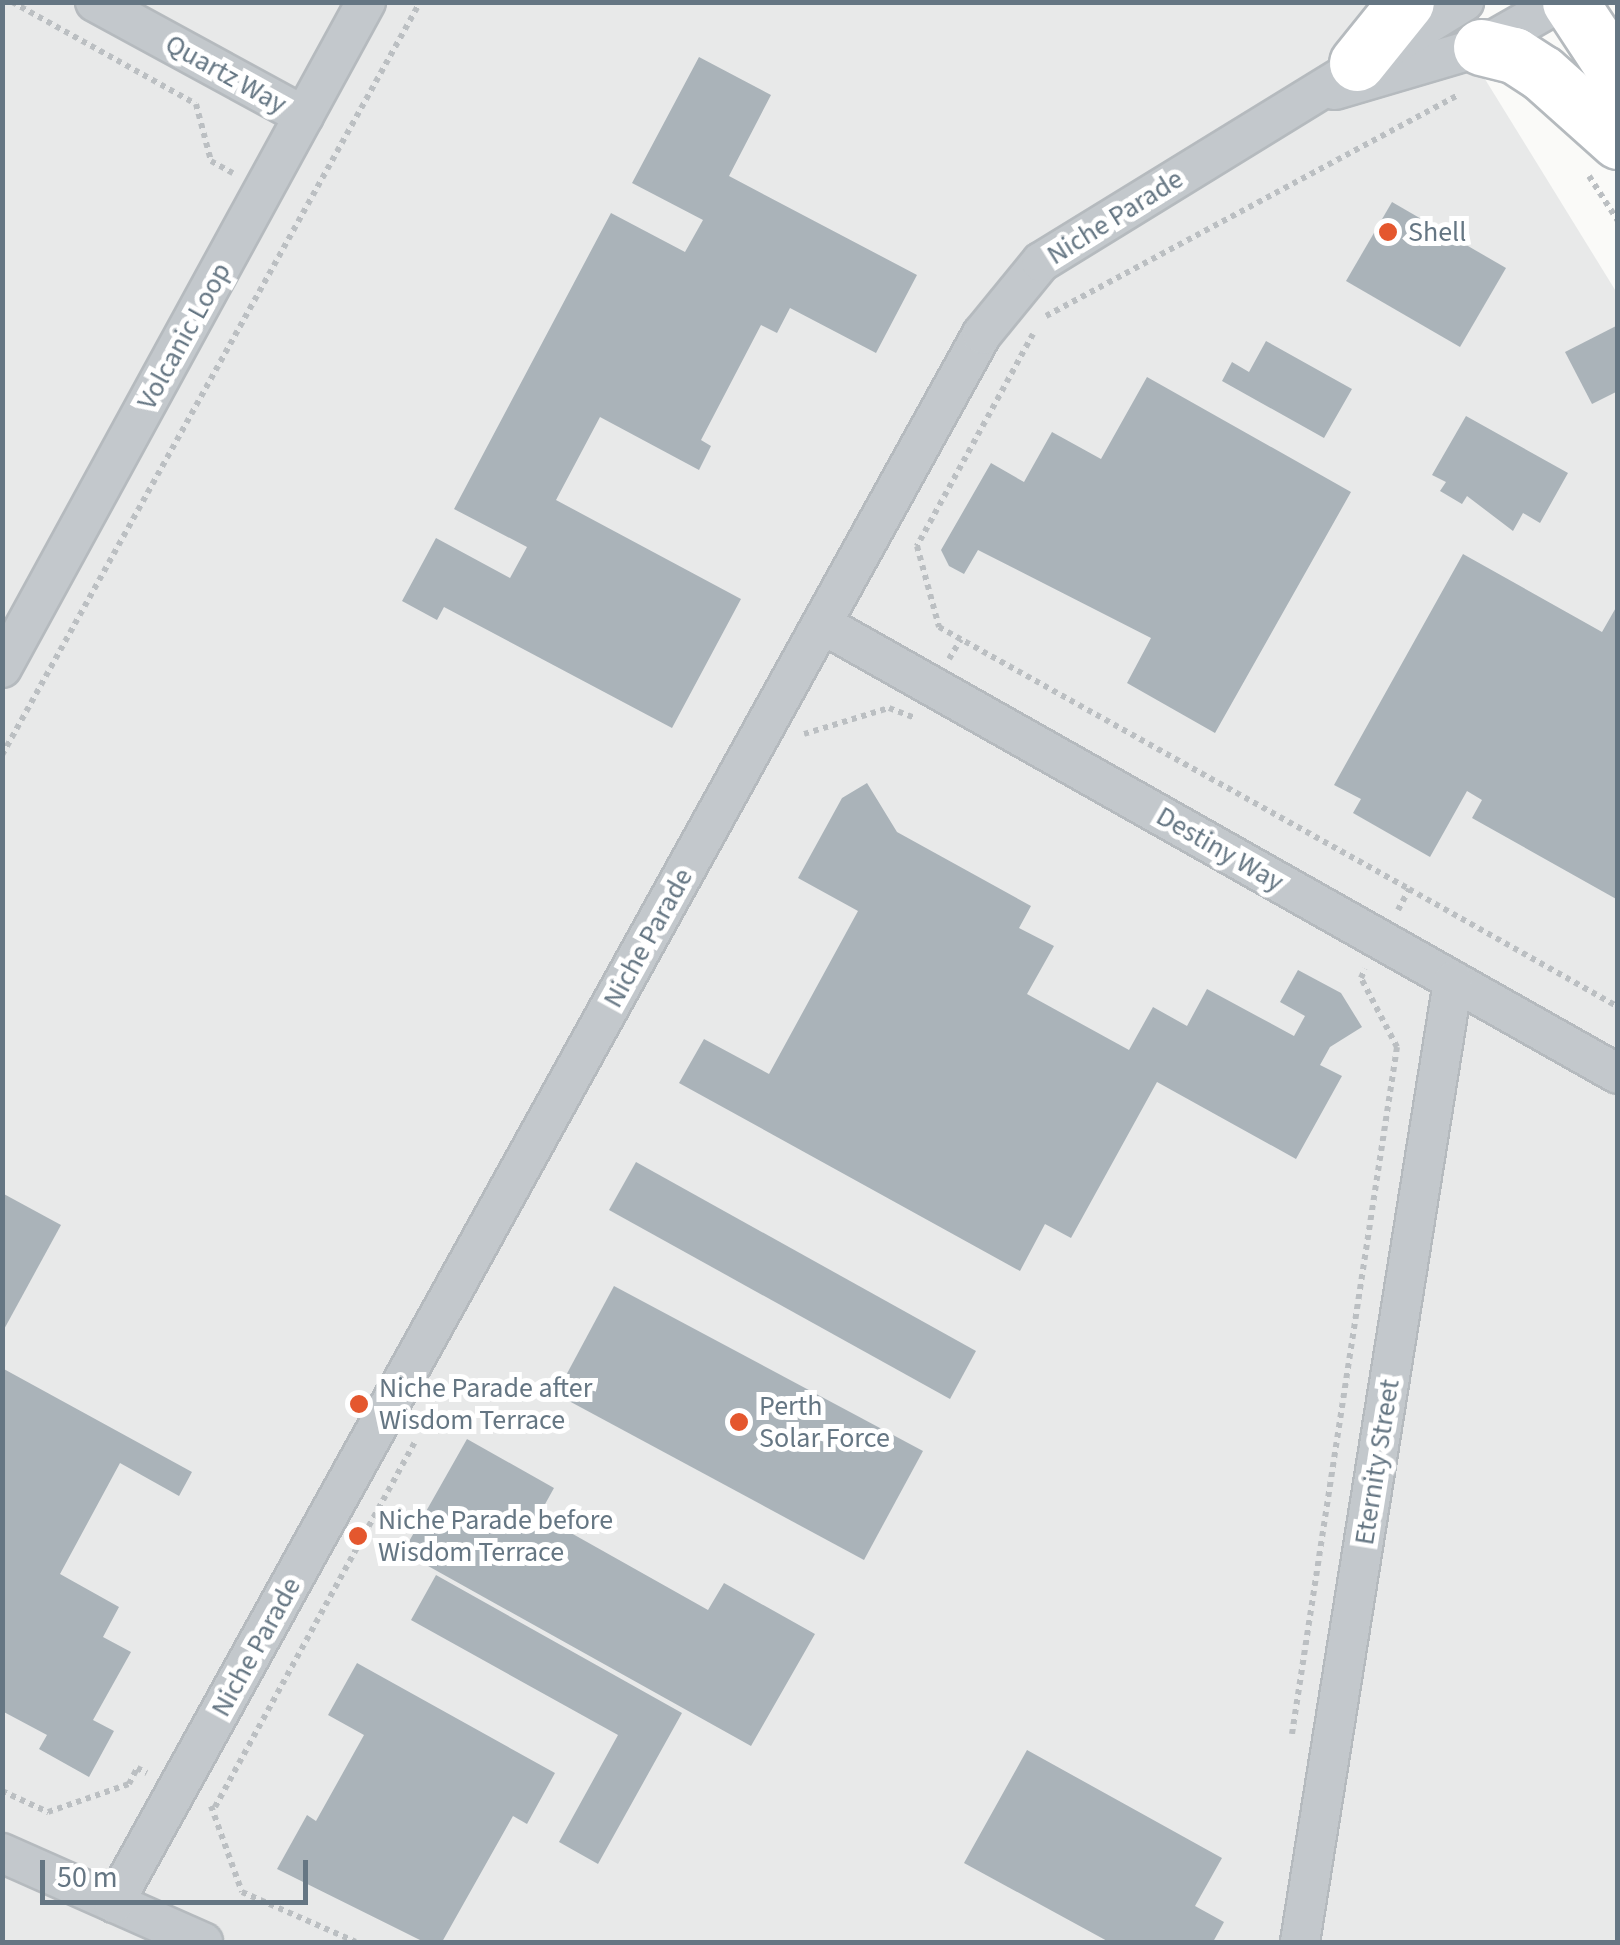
<!DOCTYPE html>
<style>
body{margin:0}
#map{position:relative;width:1620px;height:1945px;overflow:hidden;background:#fafaf8;font-family:"Source Sans 3",sans-serif}
div>[style]{position:absolute}
.built>*{inset:0;background:#e8e9e9}
.building>*{inset:0;background:#aab3b9}
.path>*{height:6px;margin-top:-3px;transform-origin:0;background:repeating-linear-gradient(90deg,#bbbfc2 0 5px,transparent 0 10px)}
.roads{filter:drop-shadow(2px 0 #b5babe) drop-shadow(-2px 0 #b5babe) drop-shadow(0 2px #b5babe) drop-shadow(0 -2px #b5babe)}
.minor>*{height:38px;margin:-19px;padding:0 19px;transform-origin:19px;border-radius:19px;background:#c3c8cc}
.primary>*{height:55px;margin:-27.5px;padding:0 27.5px;transform-origin:27.5px;border-radius:27.5px;background:#fff}
.dots>*{width:28px;height:28px;translate:-50% -50%;box-sizing:border-box;border:5px solid #fff;border-radius:50%}
span{translate:-50% -50%;white-space:nowrap;text-align:center;line-height:1.15;-webkit-text-stroke:10px #fff;paint-order:stroke}
.street-label{font-size:28px;color:#657683}
.poi-label{font-size:28px;color:#657683}
.left{translate:0 -50%;text-align:left}
.frame{position:absolute;inset:0;border:5px solid #657683;pointer-events:none}
.scale{position:absolute;left:40px;top:1860px;width:268px;height:45px;box-sizing:border-box;border:5px solid #657683;border-top:0;padding-left:12px;font-size:30px;line-height:35px;white-space:nowrap;color:#657683;-webkit-text-stroke:8px #fff;paint-order:stroke}
</style>
<div id="map">
<div class="built">
<i style="clip-path:polygon(3px 3px,1438px 3px,1617px 293px,1617px 1942px,3px 1942px)"></i>
</div>
<div class="building">
<i style="clip-path:polygon(699px 57px,771px 95px,729px 176px,917px 275px,876px 353px,790px 308px,777px 333px,761px 325px,701px 440px,711px 446px,699px 470px,600px 417px,556px 500px,741px 599px,672px 728px,444px 607px,437px 620px,402px 601px,436px 538px,510px 578px,527px 547px,454px 509px,611px 213px,685px 252px,703px 220px,632px 183px)"></i>
<i style="clip-path:polygon(1392px 202px,1506px 268px,1460px 347px,1346px 281px)"></i>
<i style="clip-path:polygon(1618px 325px,1618px 391px,1592px 404px,1565px 352px)"></i>
<i style="clip-path:polygon(1266px 341px,1352px 389px,1324px 438px,1222px 381px,1232px 362px,1249px 372px)"></i>
<i style="clip-path:polygon(1147px 377px,1351px 492px,1215px 733px,1127px 683px,1151px 638px,978px 550px,964px 574px,949px 566px,941px 550px,991px 463px,1024px 482px,1052px 432px,1101px 459px)"></i>
<i style="clip-path:polygon(1466px 416px,1568px 473px,1540px 523px,1523px 513px,1513px 531px,1467px 496px,1462px 504px,1440px 491px,1446px 482px,1432px 475px)"></i>
<i style="clip-path:polygon(1463px 554px,1602px 632px,1618px 604px,1618px 900px,1472px 818px,1482px 800px,1467px 791px,1430px 857px,1353px 813px,1361px 799px,1334px 785px)"></i>
<i style="clip-path:polygon(867px 783px,897px 832px,1031px 906px,1019px 928px,1054px 946px,1027px 994px,1129px 1050px,1153px 1007px,1187px 1026px,1207px 989px,1294px 1036px,1305px 1016px,1280px 1002px,1298px 970px,1341px 993px,1362px 1027px,1330px 1047px,1320px 1065px,1342px 1076px,1296px 1159px,1157px 1082px,1071px 1238px,1045px 1224px,1020px 1271px,679px 1083px,704px 1039px,769px 1074px,858px 911px,798px 878px,842px 798px)"></i>
<i style="clip-path:polygon(636px 1162px,976px 1351px,950px 1399px,609px 1210px)"></i>
<i style="clip-path:polygon(2px 1193px,61px 1225px,2px 1333px)"></i>
<i style="clip-path:polygon(614px 1286px,923px 1451px,864px 1560px,556px 1394px)"></i>
<i style="clip-path:polygon(2px 1368px,192px 1472px,179px 1496px,120px 1463px,60px 1574px,119px 1607px,103px 1637px,131px 1652px,93px 1720px,114px 1731px,89px 1777px,39px 1749px,47px 1735px,2px 1711px)"></i>
<i style="clip-path:polygon(467px 1439px,554px 1488px,539px 1515px,708px 1610px,724px 1583px,815px 1634px,751px 1746px,403px 1552px)"></i>
<i style="clip-path:polygon(436px 1575px,682px 1713px,598px 1864px,559px 1842px,618px 1735px,411px 1620px)"></i>
<i style="clip-path:polygon(357px 1663px,555px 1773px,527px 1824px,513px 1816px,442px 1942px,424px 1942px,277px 1869px,307px 1815px,316px 1821px,364px 1735px,328px 1715px)"></i>
<i style="clip-path:polygon(1027px 1750px,1222px 1858px,1195px 1906px,1224px 1922px,1213px 1942px,1109px 1942px,964px 1863px)"></i>
</div>
<div class="path">
<i style="left:12px;top:2px;width:210px;rotate:29deg"></i>
<i style="left:196px;top:104px;width:59px;rotate:75.3deg"></i>
<i style="left:211px;top:161px;width:25px;rotate:29deg"></i>
<i style="left:1589px;top:176px;width:54px;rotate:57.2deg"></i>
<i style="left:1046px;top:316px;width:468px;rotate:-28.2deg"></i>
<i style="left:1033px;top:334px;width:242px;rotate:118.7deg"></i>
<i style="left:917px;top:546px;width:84px;rotate:74.8deg"></i>
<i style="left:939px;top:627px;width:538px;rotate:29.14deg"></i>
<i style="left:949px;top:659px;width:23px;rotate:-59deg"></i>
<i style="left:804px;top:734px;width:89px;rotate:-17deg"></i>
<i style="left:889px;top:708px;width:28px;rotate:21deg"></i>
<i style="left:2px;top:755px;width:861px;rotate:-60.96deg"></i>
<i style="left:1398px;top:910px;width:24px;rotate:-62deg"></i>
<i style="left:1409px;top:889px;width:240px;rotate:29.4deg"></i>
<i style="left:1292px;top:1734px;width:695px;rotate:-81.31deg"></i>
<i style="left:1397px;top:1047px;width:78px;rotate:-117.6deg"></i>
<i style="left:1361px;top:978px;width:10px;rotate:-66deg"></i>
<i style="left:2px;top:1791px;width:51px;rotate:24.5deg"></i>
<i style="left:48px;top:1812px;width:86px;rotate:-19.1deg"></i>
<i style="left:129px;top:1784px;width:18px;rotate:-63deg"></i>
<i style="left:137px;top:1768px;width:11px;rotate:27deg"></i>
<i style="left:211px;top:1806px;width:91px;rotate:70.2deg"></i>
<i style="left:242px;top:1892px;width:124px;rotate:23.7deg"></i>
<i style="left:215px;top:1807px;width:416px;rotate:-61.3deg"></i>
</div>
<div class="roads">
<div class="minor">
<i style="left:95px;top:2px;width:238px;rotate:28.6deg"></i>
<i style="left:1335px;top:90px;width:152px;rotate:-16.4deg"></i>
<i style="left:1481px;top:47px;width:91px;rotate:-29.7deg"></i>
<i style="left:822px;top:624px;width:914px;rotate:29.48deg"></i>
<i style="left:2px;top:668px;width:759px;rotate:-61.34deg"></i>
<i style="left:2px;top:1853px;width:220px;rotate:23.9deg"></i>
<i style="left:114px;top:1903px;width:1793px;rotate:-61.05deg"></i>
<i style="left:982px;top:334px;width:93px;rotate:-50.7deg"></i>
<i style="left:1041px;top:262px;width:497px;rotate:-31.6deg"></i>
<i style="left:1300px;top:1942px;width:973px;rotate:-80.95deg"></i>
</div>
<div class="primary">
<i style="left:1570px;top:2px;width:87px;rotate:56.7deg"></i>
<i style="left:1481px;top:47px;width:34px;rotate:14deg"></i>
<i style="left:1514px;top:55px;width:33px;rotate:33deg"></i>
<i style="left:1542px;top:73px;width:102px;rotate:41.8deg"></i>
<i style="left:1357px;top:63px;width:78px;rotate:-51.2deg"></i>
</div>
</div>
<div class="dots">
<i style="left:1388px;top:232px;background:#e4572e"></i>
<i style="left:359px;top:1404px;background:#e4572e"></i>
<i style="left:739px;top:1422px;background:#e4572e"></i>
<i style="left:358px;top:1536px;background:#e4572e"></i>
</div>
<div class="street-label">
<span style="left:226px;top:74px;rotate:29deg">Quartz Way</span>
<span style="left:1115px;top:217px;rotate:-32deg">Niche Parade</span>
<span style="left:184px;top:336px;rotate:-61deg">Volcanic Loop</span>
<span style="left:1220px;top:849px;rotate:30deg">Destiny Way</span>
<span style="left:648px;top:938px;rotate:-61deg">Niche Parade</span>
<span style="left:1377px;top:1462px;rotate:-81deg">Eternity Street</span>
<span style="left:256px;top:1647px;rotate:-61deg">Niche Parade</span>
</div>
<div class="poi-label">
<span class="left" style="left:1408px;top:232px">Shell</span>
<span class="left" style="left:379px;top:1404px">Niche Parade after<br>Wisdom Terrace</span>
<span class="left" style="left:759px;top:1422px">Perth<br>Solar Force</span>
<span class="left" style="left:378px;top:1536px">Niche Parade before<br>Wisdom Terrace</span>
</div>
<div class="frame"></div>
<div class="scale">50 m</div>
</div>
